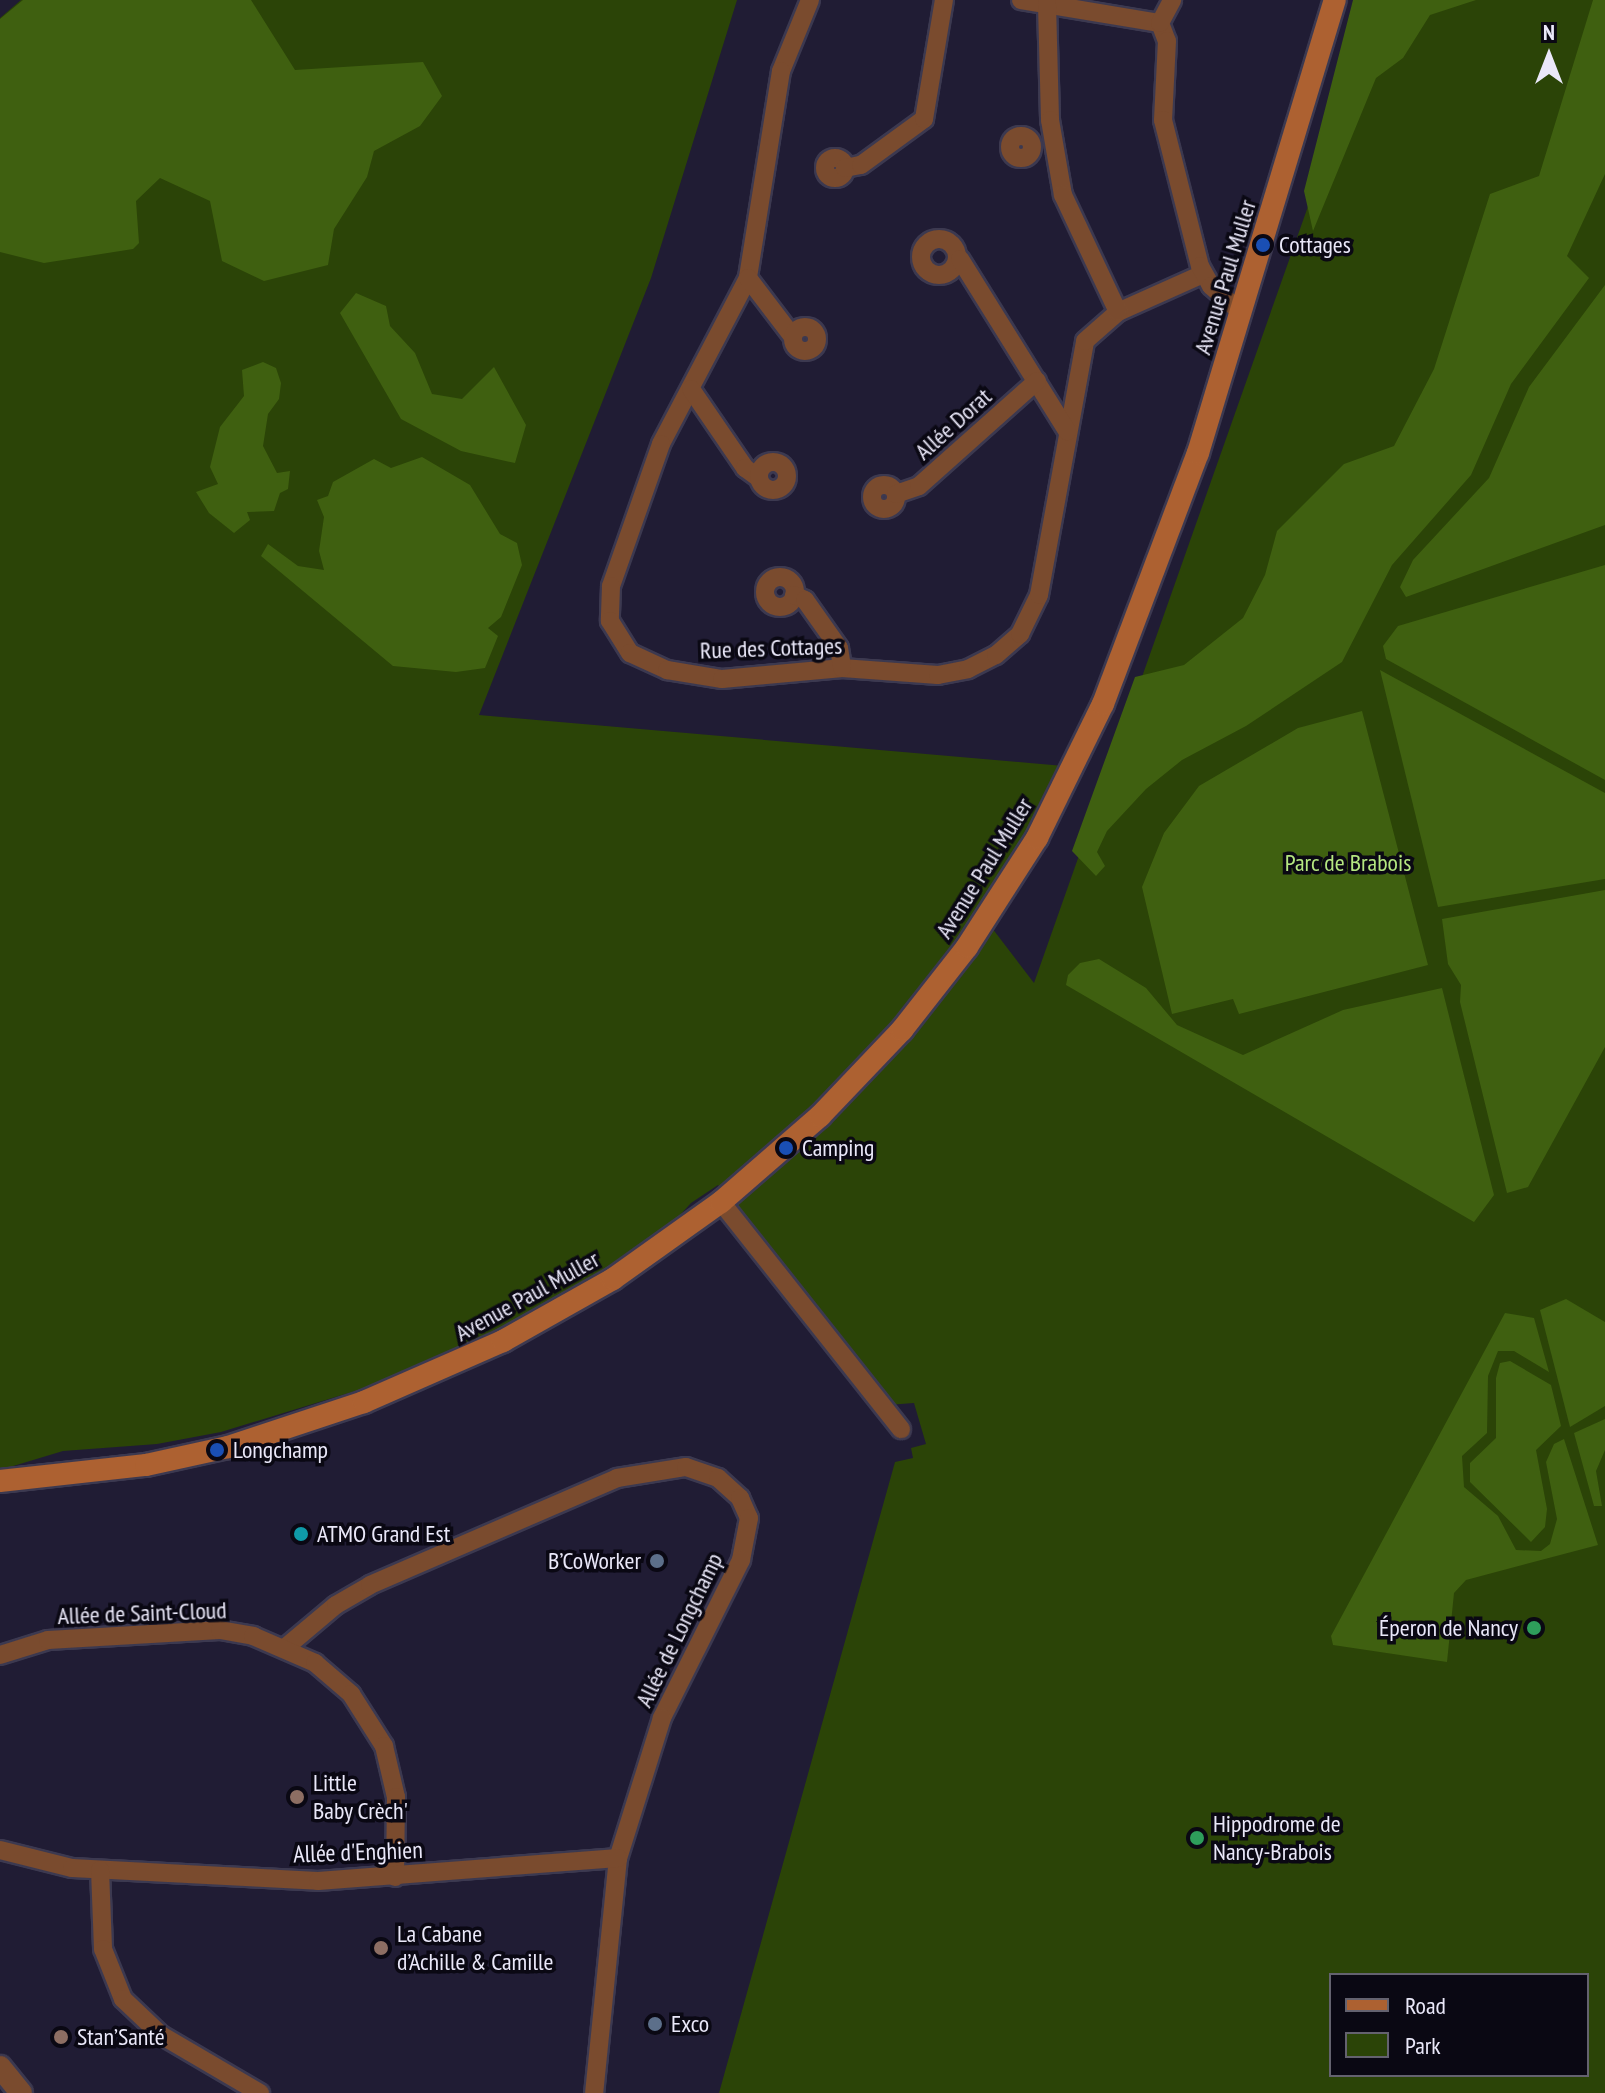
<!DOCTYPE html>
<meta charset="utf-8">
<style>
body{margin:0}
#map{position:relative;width:1605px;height:2093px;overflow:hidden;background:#201c34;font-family:"PT Sans Narrow",sans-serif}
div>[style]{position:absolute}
.green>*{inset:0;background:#2b4407}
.forest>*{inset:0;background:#3f6010}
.roads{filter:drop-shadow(2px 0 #3c3950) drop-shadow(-2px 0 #3c3950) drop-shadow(0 2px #3c3950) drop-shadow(0 -2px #3c3950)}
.minor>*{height:18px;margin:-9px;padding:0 9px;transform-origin:9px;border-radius:9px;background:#7a4b2e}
.minor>.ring{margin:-9px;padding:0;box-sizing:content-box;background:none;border:18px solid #7a4b2e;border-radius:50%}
.tertiary>*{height:22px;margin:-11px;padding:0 11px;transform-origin:11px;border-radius:11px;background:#7a4b2e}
.secondary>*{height:22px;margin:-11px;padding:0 11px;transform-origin:11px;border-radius:11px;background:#ad6131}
.dots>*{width:22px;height:22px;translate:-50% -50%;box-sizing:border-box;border:4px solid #0a0813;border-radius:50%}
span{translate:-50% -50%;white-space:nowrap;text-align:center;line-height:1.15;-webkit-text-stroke:7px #0a0813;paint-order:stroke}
.poi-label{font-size:24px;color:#eae8f9}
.left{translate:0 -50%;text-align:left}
.right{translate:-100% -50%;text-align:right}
.street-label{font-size:24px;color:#eae8f9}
.park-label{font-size:24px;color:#b5e781}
.legend{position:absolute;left:1329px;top:1973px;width:260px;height:104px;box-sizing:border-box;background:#0a0813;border:2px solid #64626f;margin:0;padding:10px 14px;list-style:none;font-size:24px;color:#eae8f9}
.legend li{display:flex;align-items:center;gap:16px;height:40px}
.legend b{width:40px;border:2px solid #64626f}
.north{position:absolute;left:1509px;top:16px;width:80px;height:80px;-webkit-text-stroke:6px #0a0813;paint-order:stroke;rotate:0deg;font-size:22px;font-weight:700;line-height:32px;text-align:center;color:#eae8f9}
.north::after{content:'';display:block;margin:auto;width:28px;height:36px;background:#eae8f9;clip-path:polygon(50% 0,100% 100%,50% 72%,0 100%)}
</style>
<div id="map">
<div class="green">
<i style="clip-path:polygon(evenodd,21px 0,737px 0,651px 278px,479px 715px,1064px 766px,979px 911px,1034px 983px,1342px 110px,1386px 0,1605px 0,1605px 2093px,719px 2093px,895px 1462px,913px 1458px,911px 1448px,926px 1444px,914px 1403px,887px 1405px,718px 1185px,691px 1203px,660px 1237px,551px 1303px,391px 1380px,221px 1432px,157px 1444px,63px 1451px,0 1470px,0 18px,21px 0,1331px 1975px,1587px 1975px,1587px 2075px,1331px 2075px,1331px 1975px)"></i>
</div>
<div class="forest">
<i style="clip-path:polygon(23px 0,251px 0,295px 70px,423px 62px,442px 96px,420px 126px,374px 151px,367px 177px,334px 229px,328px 265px,264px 281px,222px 261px,210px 201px,160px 178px,136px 201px,139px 243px,133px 249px,44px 263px,0 252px,0 19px)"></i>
<i style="clip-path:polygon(1353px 0,1476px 0,1430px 15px,1403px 58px,1376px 78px,1313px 231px,1304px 191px)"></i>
<i style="clip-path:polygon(1593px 0,1605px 0,1605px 174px,1567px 256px,1589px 278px,1511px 384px,1471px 475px,1392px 565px,1342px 662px,1246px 726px,1182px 760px,1146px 789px,1107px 831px,1097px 852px,1105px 866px,1096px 876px,1072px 851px,1135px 677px,1184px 665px,1243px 618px,1265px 575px,1277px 531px,1344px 464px,1394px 446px,1434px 369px,1490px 194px,1539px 176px)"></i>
<i style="clip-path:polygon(1605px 285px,1605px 525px,1406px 597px,1400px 587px,1413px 560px,1489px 478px,1529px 387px)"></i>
<i style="clip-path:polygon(356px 293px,386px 306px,390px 326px,415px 353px,432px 394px,462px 399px,494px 367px,526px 425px,515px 463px,461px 451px,401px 419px,340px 313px)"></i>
<i style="clip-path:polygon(263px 362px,276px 368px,281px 383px,279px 399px,268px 414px,263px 446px,277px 473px,290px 471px,288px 489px,280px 493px,274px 511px,247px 512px,250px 520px,234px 533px,209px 513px,196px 492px,218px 484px,210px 467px,220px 427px,244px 396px,242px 370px)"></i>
<i style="clip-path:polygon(422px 457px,470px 485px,500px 534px,517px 543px,522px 565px,501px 617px,488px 628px,498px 636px,485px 668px,456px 672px,393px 666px,261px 556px,268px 544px,298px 566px,324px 570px,319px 551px,324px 517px,317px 500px,328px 496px,333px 482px,374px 459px,391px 468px)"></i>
<i style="clip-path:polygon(1605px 565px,1605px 780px,1386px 659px,1383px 646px,1398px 626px)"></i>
<i style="clip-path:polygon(1380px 670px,1605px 793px,1605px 879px,1438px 907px)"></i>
<i style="clip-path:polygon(1362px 711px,1428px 965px,1239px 1014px,1233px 999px,1172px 1014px,1142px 887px,1164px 833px,1199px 786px,1298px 728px)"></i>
<i style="clip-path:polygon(1605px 890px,1605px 1047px,1528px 1187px,1507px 1193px,1460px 1002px,1461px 985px,1448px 964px,1442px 919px)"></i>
<i style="clip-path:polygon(1099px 959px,1146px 988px,1177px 1025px,1243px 1055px,1343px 1010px,1442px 988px,1494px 1195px,1474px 1222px,1066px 985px,1068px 975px,1080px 963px)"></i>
<i style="clip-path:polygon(1566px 1299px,1605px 1322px,1605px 1406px,1570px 1427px,1540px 1310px)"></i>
<i style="clip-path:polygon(1505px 1313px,1534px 1318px,1549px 1372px,1514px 1351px,1498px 1351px,1488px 1376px,1487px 1433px,1462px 1456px,1464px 1487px,1498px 1516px,1516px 1550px,1541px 1551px,1550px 1544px,1557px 1519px,1546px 1462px,1554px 1444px,1564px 1439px,1598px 1545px,1466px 1580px,1454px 1593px,1447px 1662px,1333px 1645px,1331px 1636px)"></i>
<i style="clip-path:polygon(1510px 1361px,1551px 1385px,1561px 1426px,1536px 1450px,1547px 1509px,1545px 1527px,1531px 1542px,1470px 1482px,1470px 1463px,1496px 1438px,1496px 1378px,1500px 1363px)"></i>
<i style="clip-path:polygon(1605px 1419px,1605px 1450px,1596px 1471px,1602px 1506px,1594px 1506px,1574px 1433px)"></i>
</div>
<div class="roads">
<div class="minor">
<i style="left:810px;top:0;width:77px;rotate:112.2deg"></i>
<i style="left:781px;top:71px;width:210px;rotate:99.1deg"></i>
<i style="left:748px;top:278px;width:187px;rotate:117.7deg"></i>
<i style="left:661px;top:444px;width:151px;rotate:109.4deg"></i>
<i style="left:611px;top:586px;width:35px;rotate:92deg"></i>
<i style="left:610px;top:621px;width:38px;rotate:58deg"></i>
<i style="left:630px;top:653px;width:41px;rotate:24.7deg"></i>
<i style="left:667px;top:670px;width:56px;rotate:9.3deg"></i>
<i style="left:722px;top:679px;width:121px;rotate:-5.2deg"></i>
<i style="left:842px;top:668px;width:96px;rotate:4.2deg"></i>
<i style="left:938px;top:675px;width:31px;rotate:-11deg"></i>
<i style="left:968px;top:669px;width:31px;rotate:-27deg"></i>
<i style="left:996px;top:655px;width:32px;rotate:-41deg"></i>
<i style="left:1020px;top:634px;width:43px;rotate:-64deg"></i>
<i style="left:1039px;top:595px;width:258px;rotate:-79.7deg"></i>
<i style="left:1085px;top:341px;width:44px;rotate:-41.3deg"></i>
<i style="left:1118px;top:312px;width:93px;rotate:-24.1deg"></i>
<i style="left:1021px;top:0;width:141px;rotate:9.4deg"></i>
<i style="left:1047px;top:4px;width:116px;rotate:88.5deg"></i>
<i style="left:1050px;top:120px;width:76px;rotate:80.2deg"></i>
<i style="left:1063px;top:195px;width:129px;rotate:64.8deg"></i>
<i style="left:1160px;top:23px;width:19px;rotate:69deg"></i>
<i style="left:1167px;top:41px;width:79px;rotate:92.9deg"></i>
<i style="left:1163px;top:120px;width:151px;rotate:75.8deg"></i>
<i style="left:1200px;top:266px;width:23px;rotate:61deg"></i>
<i style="left:1211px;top:286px;width:41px;rotate:41.1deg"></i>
<i style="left:1160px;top:23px;width:26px;rotate:-62deg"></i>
<i class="ring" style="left:1010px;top:136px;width:4px;height:4px"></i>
<i class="ring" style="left:825px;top:158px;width:2px;height:2px"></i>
<i style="left:845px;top:168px;width:16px;rotate:-11deg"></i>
<i style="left:861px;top:165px;width:78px;rotate:-36.1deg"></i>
<i style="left:924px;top:119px;width:121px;rotate:-80.5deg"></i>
<i class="ring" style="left:921px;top:239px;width:18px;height:18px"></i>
<i style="left:960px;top:259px;width:203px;rotate:58.1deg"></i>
<i style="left:748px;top:278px;width:74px;rotate:52.7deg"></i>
<i class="ring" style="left:793px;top:327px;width:6px;height:6px"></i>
<i style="left:691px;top:389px;width:96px;rotate:55.6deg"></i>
<i style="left:745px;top:468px;width:17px;rotate:36deg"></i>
<i class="ring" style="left:759px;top:462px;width:10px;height:10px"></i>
<i class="ring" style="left:872px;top:485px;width:6px;height:6px"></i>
<i style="left:896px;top:494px;width:24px;rotate:-19deg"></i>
<i style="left:919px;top:486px;width:158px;rotate:-41.7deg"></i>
<i class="ring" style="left:765px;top:577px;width:12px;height:12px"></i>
<i style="left:794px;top:595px;width:12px;rotate:24deg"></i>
<i style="left:805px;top:600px;width:59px;rotate:54.7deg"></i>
<i style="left:839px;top:648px;width:20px;rotate:81deg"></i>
<i style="left:721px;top:1202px;width:290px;rotate:51.6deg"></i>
<i style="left:286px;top:1647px;width:65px;rotate:-40deg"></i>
<i style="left:336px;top:1605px;width:39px;rotate:-30deg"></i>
<i style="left:370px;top:1585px;width:269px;rotate:-23.4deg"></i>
<i style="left:617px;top:1478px;width:70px;rotate:-9.1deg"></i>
<i style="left:686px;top:1467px;width:34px;rotate:19deg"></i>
<i style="left:718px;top:1478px;width:30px;rotate:42deg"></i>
<i style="left:740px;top:1498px;width:22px;rotate:66deg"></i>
<i style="left:749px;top:1518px;width:43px;rotate:100.8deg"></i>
<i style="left:741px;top:1560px;width:177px;rotate:116.6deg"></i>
<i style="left:662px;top:1718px;width:147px;rotate:107.4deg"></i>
<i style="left:618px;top:1858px;width:236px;rotate:95.8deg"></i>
<i style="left:0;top:1655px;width:50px;rotate:-17.4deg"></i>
<i style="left:48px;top:1640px;width:172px;rotate:-3.3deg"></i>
<i style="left:220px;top:1630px;width:34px;rotate:10deg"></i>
<i style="left:253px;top:1636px;width:68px;rotate:23.5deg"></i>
<i style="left:315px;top:1663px;width:48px;rotate:40.7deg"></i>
<i style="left:351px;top:1694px;width:62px;rotate:57.6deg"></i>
<i style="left:384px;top:1746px;width:52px;rotate:76.8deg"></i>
<i style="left:396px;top:1797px;width:80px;rotate:90.7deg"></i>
<i style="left:0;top:1850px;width:74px;rotate:14deg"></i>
<i style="left:72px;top:1868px;width:246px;rotate:3deg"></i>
<i style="left:318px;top:1881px;width:301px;rotate:-4.4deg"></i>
<i style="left:100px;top:1870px;width:79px;rotate:87.8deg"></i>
<i style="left:103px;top:1949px;width:54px;rotate:68.2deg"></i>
<i style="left:123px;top:1999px;width:52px;rotate:43.5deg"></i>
<i style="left:161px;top:2035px;width:115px;rotate:30.4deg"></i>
</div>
<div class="tertiary">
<i style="left:0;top:2067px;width:33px;rotate:51deg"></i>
</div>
<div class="secondary">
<i style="left:0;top:1481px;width:147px;rotate:-6.3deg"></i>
<i style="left:146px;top:1465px;width:84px;rotate:-12.4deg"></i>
<i style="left:228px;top:1447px;width:143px;rotate:-18.3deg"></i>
<i style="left:364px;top:1402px;width:152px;rotate:-23.7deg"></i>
<i style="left:503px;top:1341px;width:126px;rotate:-29.4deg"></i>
<i style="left:613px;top:1279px;width:133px;rotate:-35.5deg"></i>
<i style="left:721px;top:1202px;width:131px;rotate:-41deg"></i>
<i style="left:820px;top:1116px;width:119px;rotate:-46.4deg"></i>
<i style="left:902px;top:1030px;width:105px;rotate:-51.9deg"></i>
<i style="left:967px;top:947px;width:130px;rotate:-57.3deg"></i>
<i style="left:1037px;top:838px;width:149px;rotate:-63.8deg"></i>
<i style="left:1103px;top:704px;width:268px;rotate:-69.3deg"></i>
<i style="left:1198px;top:453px;width:473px;rotate:-73.2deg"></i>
</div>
</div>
<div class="dots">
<i style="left:1263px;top:245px;background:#1a4fb4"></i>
<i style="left:786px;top:1148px;background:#1a4fb4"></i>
<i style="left:217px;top:1450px;background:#1a4fb4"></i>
<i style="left:301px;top:1534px;background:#0f9aa8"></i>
<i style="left:657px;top:1561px;background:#5c6f8a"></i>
<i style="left:1534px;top:1628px;background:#2e9e5b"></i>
<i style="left:297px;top:1797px;background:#8d6e63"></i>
<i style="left:1197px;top:1838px;background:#2e9e5b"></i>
<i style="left:381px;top:1948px;background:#8d6e63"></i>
<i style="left:655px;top:2024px;background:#5c6f8a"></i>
<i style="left:61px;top:2037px;background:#8d6e63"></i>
</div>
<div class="poi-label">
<span class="left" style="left:1279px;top:245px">Cottages</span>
<span class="left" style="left:802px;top:1148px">Camping</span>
<span class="left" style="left:233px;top:1450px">Longchamp</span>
<span class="left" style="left:317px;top:1534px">ATMO Grand Est</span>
<span class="right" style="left:641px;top:1561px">B’CoWorker</span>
<span class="right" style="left:1518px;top:1628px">Éperon de Nancy</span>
<span class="left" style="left:313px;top:1797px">Little<br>Baby Crèch'</span>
<span class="left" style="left:1213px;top:1838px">Hippodrome de<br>Nancy-Brabois</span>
<span class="left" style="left:397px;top:1948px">La Cabane<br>d’Achille &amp; Camille</span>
<span class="left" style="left:671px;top:2024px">Exco</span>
<span class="left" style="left:77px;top:2037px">Stan’Santé</span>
</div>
<div class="street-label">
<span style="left:1225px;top:277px;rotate:-73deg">Avenue Paul Muller</span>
<span style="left:953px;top:424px;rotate:-42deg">Allée Dorat</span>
<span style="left:771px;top:648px;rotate:-2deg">Rue des Cottages</span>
<span style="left:984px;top:868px;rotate:-58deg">Avenue Paul Muller</span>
<span style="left:527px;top:1296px;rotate:-29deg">Avenue Paul Muller</span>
<span style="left:142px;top:1613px;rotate:-2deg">Allée de Saint-Cloud</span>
<span style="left:679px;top:1630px;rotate:-64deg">Allée de Longchamp</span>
<span style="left:358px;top:1852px;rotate:-2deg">Allée d'Enghien</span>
</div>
<div class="park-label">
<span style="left:1348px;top:863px">Parc de Brabois</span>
</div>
<ul class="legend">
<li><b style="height:10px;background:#ad6131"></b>Road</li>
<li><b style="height:22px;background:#2b4407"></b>Park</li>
</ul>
<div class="north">N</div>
</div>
